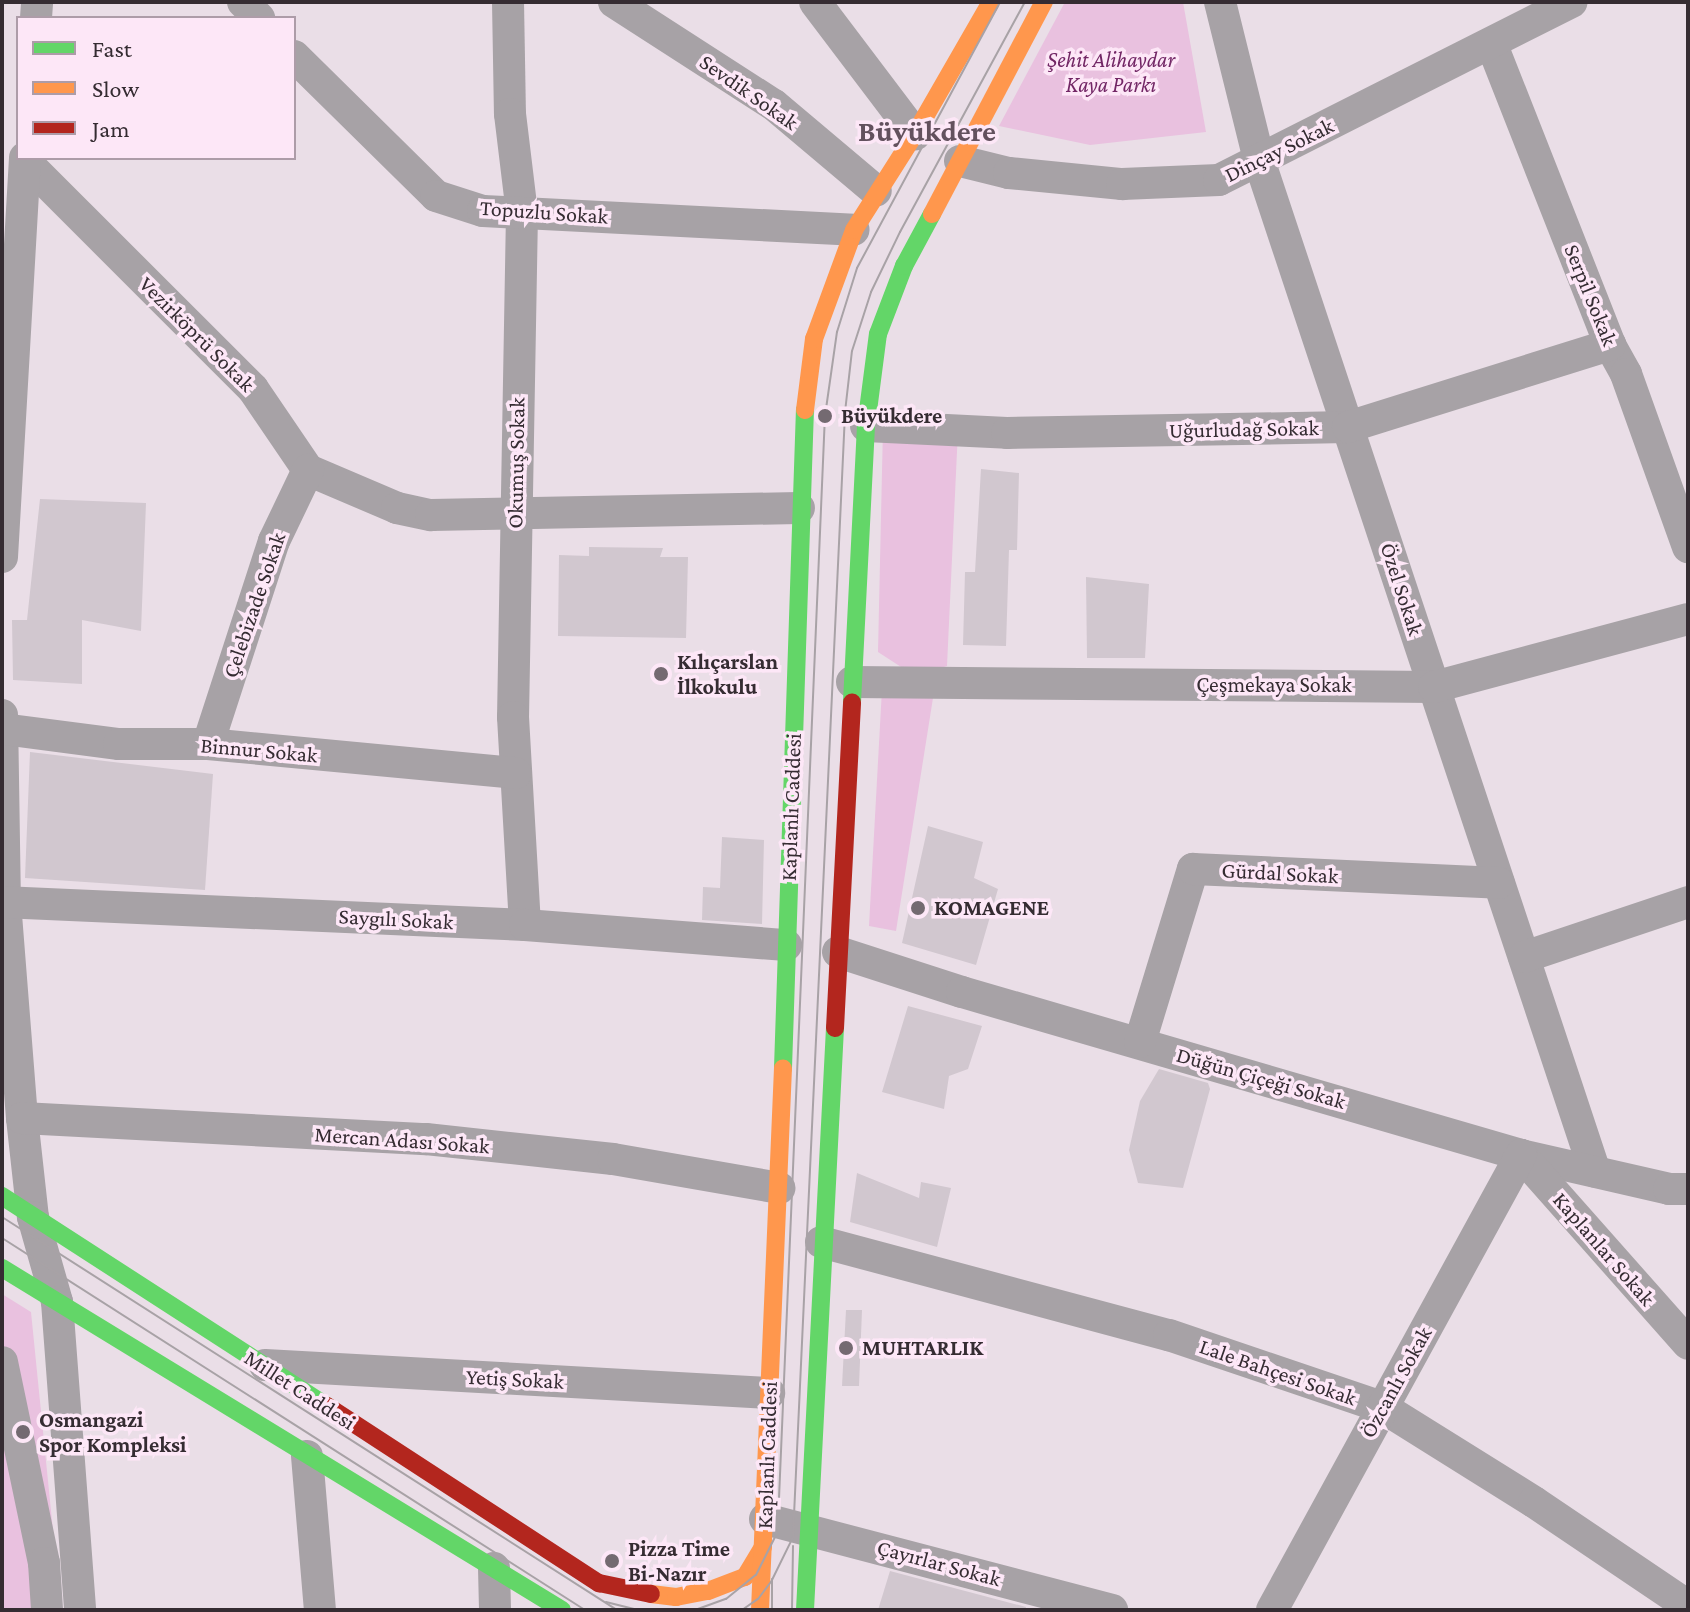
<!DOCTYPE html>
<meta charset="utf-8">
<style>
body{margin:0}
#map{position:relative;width:1690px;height:1612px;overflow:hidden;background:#eadee7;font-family:"Crimson Pro",serif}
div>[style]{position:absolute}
.green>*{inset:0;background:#e9c1df}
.building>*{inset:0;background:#d1c7cf}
.street>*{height:32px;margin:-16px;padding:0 16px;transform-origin:16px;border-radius:16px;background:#a7a2a6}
.fast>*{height:18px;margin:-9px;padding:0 9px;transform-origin:9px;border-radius:9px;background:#63d668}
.slow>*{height:18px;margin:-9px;padding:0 9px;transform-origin:9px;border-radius:9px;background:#ff974d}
.jam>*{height:18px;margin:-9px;padding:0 9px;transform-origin:9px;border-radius:9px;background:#b3261e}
.tram>*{height:2px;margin:-1px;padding:0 1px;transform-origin:1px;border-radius:1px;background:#a8a2a6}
.dots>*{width:22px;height:22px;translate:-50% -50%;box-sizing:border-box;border:4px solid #fde7f7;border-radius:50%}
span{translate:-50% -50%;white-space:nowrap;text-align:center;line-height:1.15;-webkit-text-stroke:7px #fde7f7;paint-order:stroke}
.park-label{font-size:22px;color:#722665;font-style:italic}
.street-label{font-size:22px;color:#352c32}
.poi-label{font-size:22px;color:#352c32;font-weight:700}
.left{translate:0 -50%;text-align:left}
.district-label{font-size:30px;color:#63515e;font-weight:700}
.frame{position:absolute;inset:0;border:4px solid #352c32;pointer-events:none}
.legend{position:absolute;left:16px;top:16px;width:280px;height:144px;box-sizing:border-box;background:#fde7f7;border:2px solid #ad9ca8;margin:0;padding:10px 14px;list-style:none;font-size:24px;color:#352c32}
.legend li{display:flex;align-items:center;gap:16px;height:40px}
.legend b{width:40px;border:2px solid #ad9ca8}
</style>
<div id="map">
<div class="green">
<i style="clip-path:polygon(1065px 2px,1183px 2px,1206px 132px,1090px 145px,999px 126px)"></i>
<i style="clip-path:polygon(883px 427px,958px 430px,947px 666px,915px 676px,878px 652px)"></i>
<i style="clip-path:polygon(882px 689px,933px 698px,896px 931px,869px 926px)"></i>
<i style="clip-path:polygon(2px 1294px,31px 1312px,61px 1610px,2px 1610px)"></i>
</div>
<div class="building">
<i style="clip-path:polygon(981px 469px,1019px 473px,1017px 550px,1009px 550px,1006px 646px,963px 645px,965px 572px,975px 572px)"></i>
<i style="clip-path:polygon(40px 499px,146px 503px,141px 631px,82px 620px,82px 684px,13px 680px,12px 620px,27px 620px)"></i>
<i style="clip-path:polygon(589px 547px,663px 548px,660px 557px,688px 557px,686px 638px,558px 636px,559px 555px,589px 556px)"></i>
<i style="clip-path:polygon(1086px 577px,1149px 584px,1145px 658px,1087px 658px)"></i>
<i style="clip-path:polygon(30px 752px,213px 774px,205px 890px,25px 878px)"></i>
<i style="clip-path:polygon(928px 826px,983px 842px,974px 878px,998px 889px,976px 965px,902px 943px)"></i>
<i style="clip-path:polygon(722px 837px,764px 840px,762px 924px,702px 920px,703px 887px,720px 888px)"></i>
<i style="clip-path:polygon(908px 1006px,982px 1026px,968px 1069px,949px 1076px,944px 1109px,882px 1092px)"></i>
<i style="clip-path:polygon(1159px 1069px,1208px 1083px,1210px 1089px,1183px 1188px,1138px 1183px,1129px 1150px,1140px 1101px)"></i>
<i style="clip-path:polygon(857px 1173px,919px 1198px,921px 1182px,951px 1188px,937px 1247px,850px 1222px)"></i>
<i style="clip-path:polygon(846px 1310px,862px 1310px,859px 1386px,842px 1386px)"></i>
<i style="clip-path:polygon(890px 1571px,1026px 1607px,1025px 1610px,878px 1610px)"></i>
</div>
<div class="street">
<i style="left:243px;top:2px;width:23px;rotate:45deg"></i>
<i style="left:508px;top:2px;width:112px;rotate:89deg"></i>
<i style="left:510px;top:114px;width:100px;rotate:83.1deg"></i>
<i style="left:522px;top:213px;width:504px;rotate:91.02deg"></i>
<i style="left:513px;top:717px;width:208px;rotate:86.7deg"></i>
<i style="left:614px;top:2px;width:190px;rotate:32.8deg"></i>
<i style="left:774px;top:105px;width:133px;rotate:40.1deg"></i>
<i style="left:815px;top:2px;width:166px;rotate:52.9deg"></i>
<i style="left:1220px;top:2px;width:163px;rotate:76.1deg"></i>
<i style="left:1259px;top:160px;width:1066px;rotate:71.63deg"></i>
<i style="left:36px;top:18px;width:16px;rotate:-86deg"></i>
<i style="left:1492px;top:45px;width:322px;rotate:68.5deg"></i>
<i style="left:1610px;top:345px;width:33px;rotate:61deg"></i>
<i style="left:1626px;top:374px;width:184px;rotate:70.3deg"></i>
<i style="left:294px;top:56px;width:199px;rotate:44.6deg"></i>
<i style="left:436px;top:196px;width:49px;rotate:17.7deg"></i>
<i style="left:483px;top:211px;width:371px;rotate:2.9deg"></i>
<i style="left:25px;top:161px;width:322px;rotate:45deg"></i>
<i style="left:253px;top:389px;width:98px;rotate:55.8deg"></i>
<i style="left:308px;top:470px;width:97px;rotate:23.1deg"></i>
<i style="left:397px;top:508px;width:35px;rotate:12deg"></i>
<i style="left:431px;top:515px;width:368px;rotate:-1.1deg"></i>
<i style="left:960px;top:161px;width:50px;rotate:13.8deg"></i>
<i style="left:1009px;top:173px;width:114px;rotate:5.6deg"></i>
<i style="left:1122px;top:184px;width:97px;rotate:-2.4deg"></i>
<i style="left:1219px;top:180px;width:395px;rotate:-26.8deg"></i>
<i style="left:866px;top:426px;width:141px;rotate:2.8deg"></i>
<i style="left:1007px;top:433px;width:341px;rotate:-1deg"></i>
<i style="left:1348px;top:427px;width:275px;rotate:-17.4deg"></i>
<i style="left:2px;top:557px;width:400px;rotate:-86.7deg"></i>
<i style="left:852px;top:682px;width:582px;rotate:0.49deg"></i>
<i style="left:1434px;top:687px;width:263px;rotate:-15deg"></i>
<i style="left:2px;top:715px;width:187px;rotate:89.1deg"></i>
<i style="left:5px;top:902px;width:217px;rotate:85.5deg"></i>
<i style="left:22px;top:1118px;width:100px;rotate:83.7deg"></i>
<i style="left:33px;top:1217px;width:88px;rotate:74.2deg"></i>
<i style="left:57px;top:1302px;width:309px;rotate:85.7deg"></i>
<i style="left:3px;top:729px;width:117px;rotate:7.4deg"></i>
<i style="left:119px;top:744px;width:89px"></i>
<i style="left:208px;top:744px;width:309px;rotate:5.4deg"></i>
<i style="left:208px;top:744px;width:213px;rotate:-72deg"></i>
<i style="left:274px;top:541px;width:79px;rotate:-64.4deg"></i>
<i style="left:2px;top:902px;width:524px;rotate:2.52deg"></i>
<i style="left:525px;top:925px;width:262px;rotate:4.4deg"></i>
<i style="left:838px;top:952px;width:130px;rotate:17.9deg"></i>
<i style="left:962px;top:992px;width:582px;rotate:16.26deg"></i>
<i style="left:1521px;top:1155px;width:152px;rotate:12.9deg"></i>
<i style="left:1669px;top:1189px;width:19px"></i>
<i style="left:1524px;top:957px;width:173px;rotate:-18.5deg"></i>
<i style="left:1140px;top:1042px;width:181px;rotate:-73deg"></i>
<i style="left:1193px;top:869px;width:306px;rotate:2.6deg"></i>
<i style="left:22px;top:1118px;width:405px;rotate:3deg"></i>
<i style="left:426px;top:1139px;width:188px;rotate:6.1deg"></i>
<i style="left:613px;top:1159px;width:169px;rotate:9.9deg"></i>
<i style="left:1521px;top:1155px;width:252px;rotate:48.5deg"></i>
<i style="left:821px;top:1242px;width:360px;rotate:15deg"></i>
<i style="left:1169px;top:1335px;width:225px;rotate:18.7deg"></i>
<i style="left:1382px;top:1407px;width:179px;rotate:32deg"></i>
<i style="left:1534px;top:1502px;width:186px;rotate:34deg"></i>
<i style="left:2px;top:1362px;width:205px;rotate:78.2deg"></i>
<i style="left:44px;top:1563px;width:47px;rotate:86.3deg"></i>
<i style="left:265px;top:1365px;width:505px;rotate:3.18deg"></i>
<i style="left:307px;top:1456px;width:155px;rotate:85.2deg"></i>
<i style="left:765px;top:1519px;width:359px;rotate:14.7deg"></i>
<i style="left:494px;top:1568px;width:42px;rotate:88.6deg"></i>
<i style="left:1272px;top:1610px;width:519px;rotate:-61.31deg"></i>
</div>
<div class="fast">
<i style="left:852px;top:702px;width:276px;rotate:-87.1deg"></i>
<i style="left:866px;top:426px;width:93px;rotate:-82.6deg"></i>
<i style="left:878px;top:334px;width:73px;rotate:-69.1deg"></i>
<i style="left:904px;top:266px;width:59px;rotate:-61.7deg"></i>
<i style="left:783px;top:1068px;width:658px;rotate:-88.09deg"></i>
<i style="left:2px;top:1196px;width:387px;rotate:32.9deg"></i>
<i style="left:2px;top:1268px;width:656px;rotate:31.41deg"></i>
<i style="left:805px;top:1610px;width:583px;rotate:-87.05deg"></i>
</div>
<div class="slow">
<i style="left:932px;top:214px;width:240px;rotate:-62.2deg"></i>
<i style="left:805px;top:410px;width:72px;rotate:-82.8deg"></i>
<i style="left:814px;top:339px;width:116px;rotate:-69.8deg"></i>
<i style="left:854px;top:230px;width:114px;rotate:-57.6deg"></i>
<i style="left:915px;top:134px;width:152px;rotate:-60.1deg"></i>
<i style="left:651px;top:1594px;width:25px;rotate:7deg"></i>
<i style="left:676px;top:1597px;width:33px;rotate:-11deg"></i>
<i style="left:708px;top:1591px;width:40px;rotate:-21deg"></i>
<i style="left:745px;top:1577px;width:35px;rotate:-59deg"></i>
<i style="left:760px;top:1610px;width:542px;rotate:-87.57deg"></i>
</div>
<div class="jam">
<i style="left:835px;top:1028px;width:326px;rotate:-87deg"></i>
<i style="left:327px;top:1406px;width:325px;rotate:33.1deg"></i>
<i style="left:599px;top:1583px;width:53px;rotate:11.9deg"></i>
</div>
<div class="tram">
<i style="left:2px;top:1217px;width:730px;rotate:32.58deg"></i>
<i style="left:2px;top:1238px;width:692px;rotate:32.54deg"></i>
<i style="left:772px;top:1579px;width:31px;rotate:90deg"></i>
<i style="left:606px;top:1602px;width:32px;rotate:14deg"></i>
<i style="left:695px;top:1610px;width:33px;rotate:-20deg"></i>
<i style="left:726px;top:1599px;width:38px;rotate:-39deg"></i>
<i style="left:756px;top:1575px;width:45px;rotate:-63.4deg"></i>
<i style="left:776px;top:1535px;width:13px;rotate:-81deg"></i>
<i style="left:778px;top:1522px;width:1107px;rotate:-87.57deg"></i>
<i style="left:825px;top:416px;width:85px;rotate:-81.9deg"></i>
<i style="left:837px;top:332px;width:67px;rotate:-72.6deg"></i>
<i style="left:857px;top:268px;width:302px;rotate:-61.7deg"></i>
<i style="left:742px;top:1610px;width:19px;rotate:-35deg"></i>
<i style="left:758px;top:1599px;width:21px;rotate:-53deg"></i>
<i style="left:771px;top:1582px;width:50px;rotate:-63.9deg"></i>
<i style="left:793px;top:1537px;width:1126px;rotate:-87.35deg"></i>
<i style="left:845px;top:412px;width:61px;rotate:-83.5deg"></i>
<i style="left:852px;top:351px;width:62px;rotate:-72.1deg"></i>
<i style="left:871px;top:292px;width:67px;rotate:-64.2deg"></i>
<i style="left:900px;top:232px;width:262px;rotate:-61.5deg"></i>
<i style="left:792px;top:1610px;width:64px;rotate:-89.1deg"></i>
</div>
<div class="dots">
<i style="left:825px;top:416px;background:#746a71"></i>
<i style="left:661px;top:674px;background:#746a71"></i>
<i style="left:918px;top:908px;background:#746a71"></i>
<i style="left:846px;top:1348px;background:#746a71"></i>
<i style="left:23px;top:1432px;background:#746a71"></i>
<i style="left:612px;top:1561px;background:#746a71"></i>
</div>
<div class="park-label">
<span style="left:1111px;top:72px">Şehit Alihaydar<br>Kaya Parkı</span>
</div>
<div class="street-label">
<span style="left:749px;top:92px;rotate:35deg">Sevdik Sokak</span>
<span style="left:1279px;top:150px;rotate:-26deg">Dinçay Sokak</span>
<span style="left:544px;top:212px;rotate:4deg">Topuzlu Sokak</span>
<span style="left:1591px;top:295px;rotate:68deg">Serpil Sokak</span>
<span style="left:197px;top:334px;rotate:45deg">Vezirköprü Sokak</span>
<span style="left:1244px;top:429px;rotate:-1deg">Uğurludağ Sokak</span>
<span style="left:516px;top:463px;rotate:-89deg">Okumuş Sokak</span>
<span style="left:1402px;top:589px;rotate:72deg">Özel Sokak</span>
<span style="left:254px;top:605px;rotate:-71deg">Çelebizade Sokak</span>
<span style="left:1274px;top:685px">Çeşmekaya Sokak</span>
<span style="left:259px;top:750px;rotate:5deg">Binnur Sokak</span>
<span style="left:791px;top:807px;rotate:-88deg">Kaplanlı Caddesi</span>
<span style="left:1280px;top:873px;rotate:3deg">Gürdal Sokak</span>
<span style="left:396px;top:919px;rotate:3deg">Saygılı Sokak</span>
<span style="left:1261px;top:1078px;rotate:16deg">Düğün Çiçeği Sokak</span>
<span style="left:402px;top:1140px;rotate:4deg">Mercan Adası Sokak</span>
<span style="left:1604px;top:1249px;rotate:49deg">Kaplanlar Sokak</span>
<span style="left:1278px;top:1372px;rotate:19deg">Lale Bahçesi Sokak</span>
<span style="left:515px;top:1379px;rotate:3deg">Yetiş Sokak</span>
<span style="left:1396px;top:1382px;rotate:-61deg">Özcanlı Sokak</span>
<span style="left:300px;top:1390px;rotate:33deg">Millet Caddesi</span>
<span style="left:767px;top:1455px;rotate:-88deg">Kaplanlı Caddesi</span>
<span style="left:939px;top:1563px;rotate:15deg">Çayırlar Sokak</span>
</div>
<div class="poi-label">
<span class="left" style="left:841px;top:416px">Büyükdere</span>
<span class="left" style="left:677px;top:674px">Kılıçarslan<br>İlkokulu</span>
<span class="left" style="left:934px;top:908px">KOMAGENE</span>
<span class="left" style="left:862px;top:1348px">MUHTARLIK</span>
<span class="left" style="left:39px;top:1432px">Osmangazi<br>Spor Kompleksi</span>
<span class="left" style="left:628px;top:1561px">Pizza Time<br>Bi-Nazır</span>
</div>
<div class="district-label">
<span style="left:927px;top:131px">Büyükdere</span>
</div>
<div class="frame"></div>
<ul class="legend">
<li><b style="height:10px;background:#63d668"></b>Fast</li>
<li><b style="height:10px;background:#ff974d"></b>Slow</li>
<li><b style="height:10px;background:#b3261e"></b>Jam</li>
</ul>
</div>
